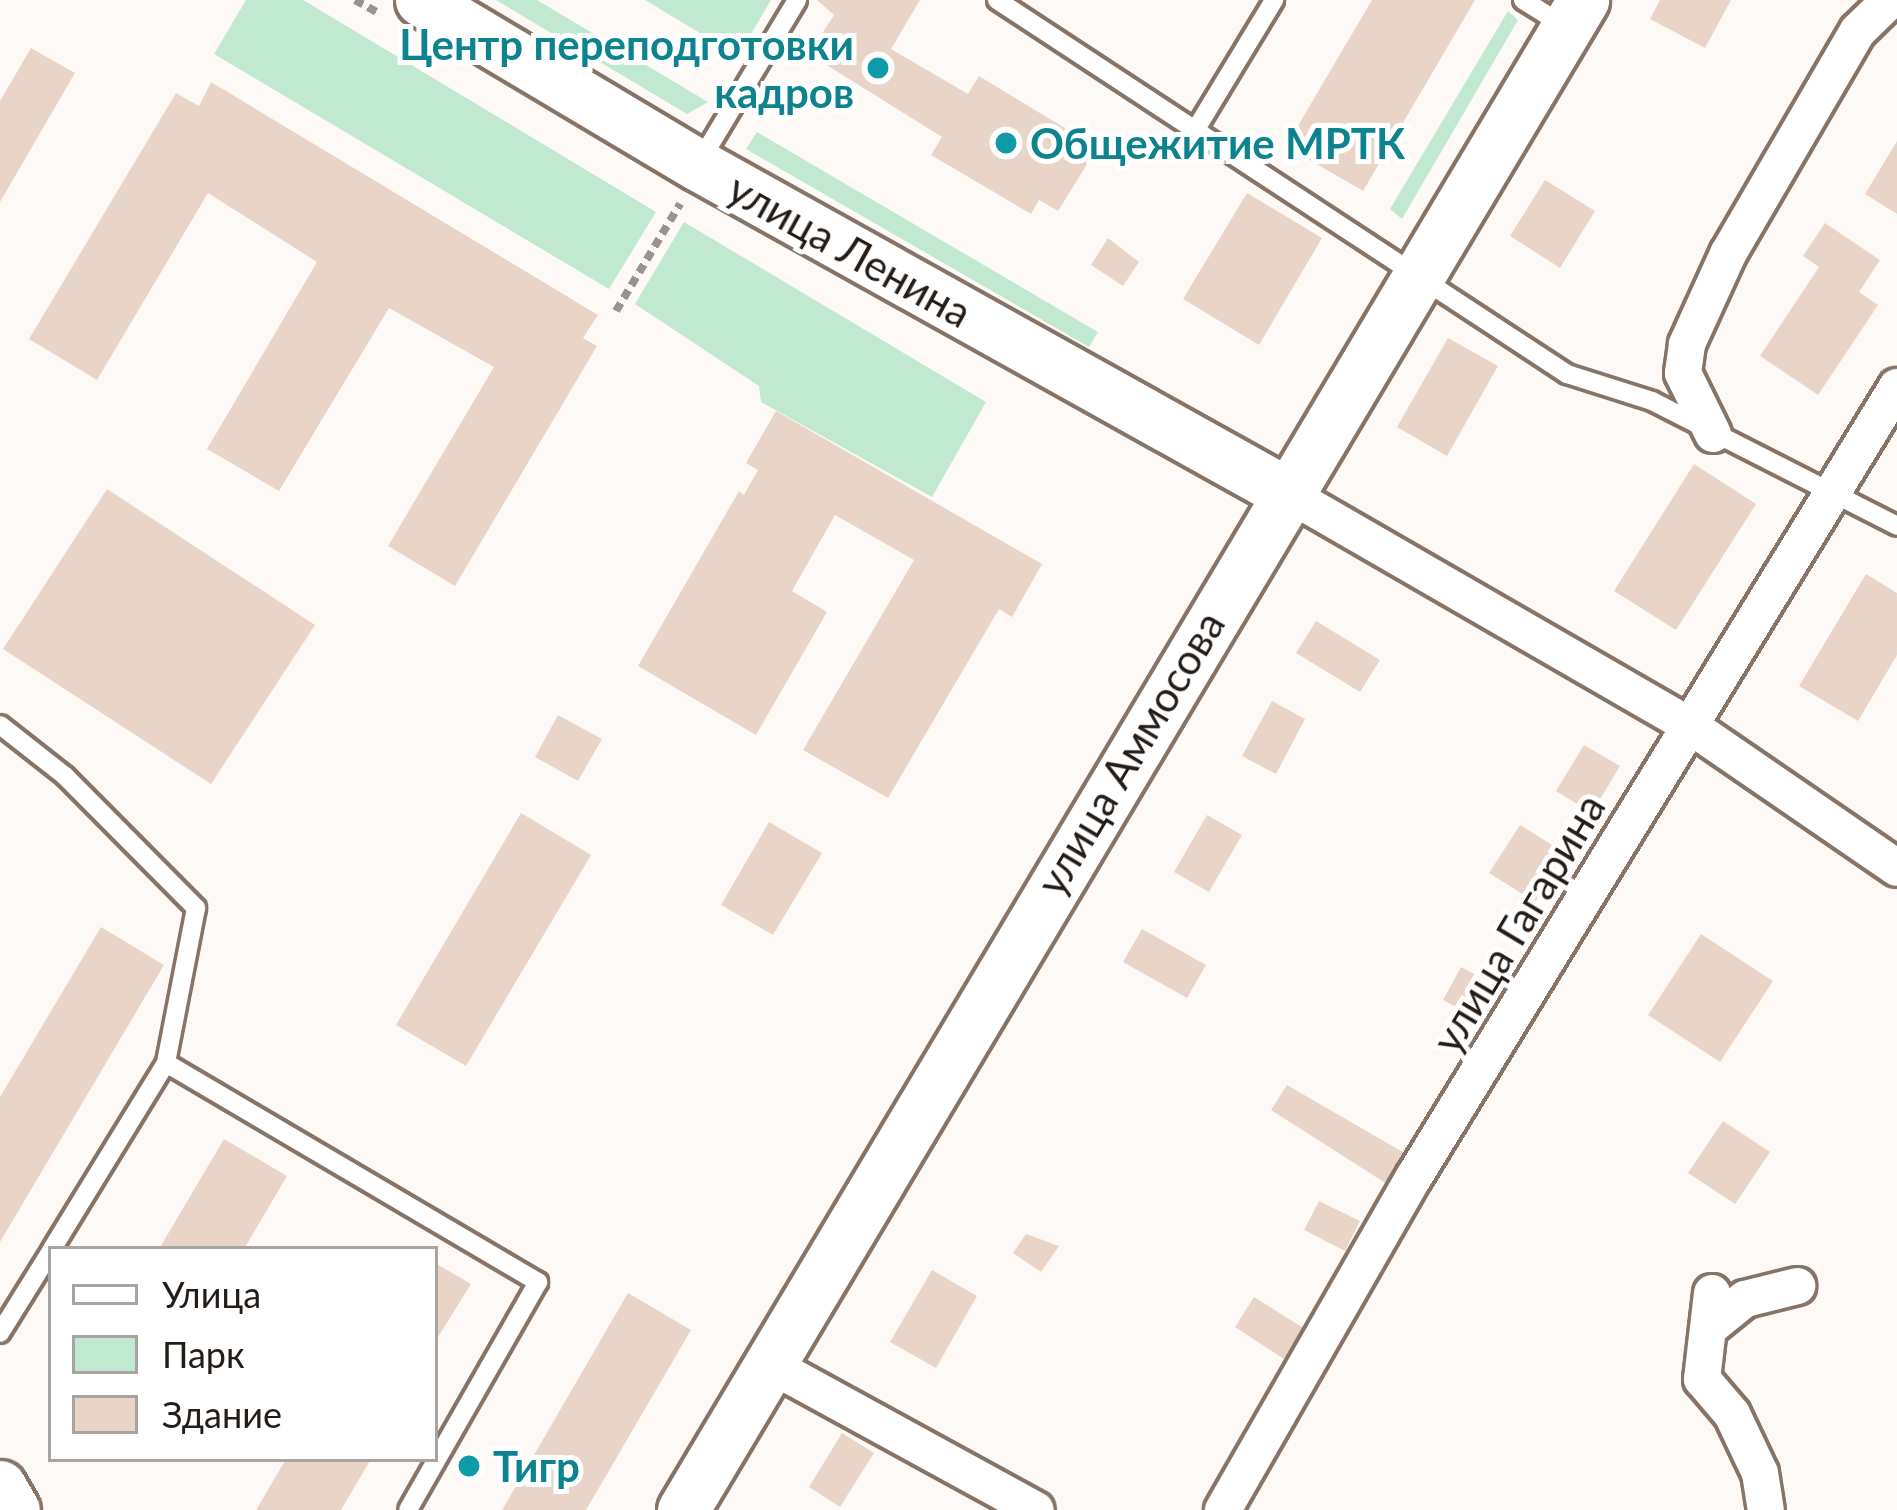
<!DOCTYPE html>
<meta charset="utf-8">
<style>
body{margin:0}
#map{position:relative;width:1897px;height:1510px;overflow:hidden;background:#fdf9f6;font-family:Lato,sans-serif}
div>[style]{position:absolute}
.green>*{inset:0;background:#c1e9d2}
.building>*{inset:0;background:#e9d5c8}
.path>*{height:8px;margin-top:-4px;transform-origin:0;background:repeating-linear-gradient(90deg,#999490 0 9px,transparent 0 15px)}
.roads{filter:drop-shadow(3px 0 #867468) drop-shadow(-3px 0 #867468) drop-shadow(0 3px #867468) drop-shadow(0 -3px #867468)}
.service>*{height:18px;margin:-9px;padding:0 9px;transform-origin:9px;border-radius:9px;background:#fff}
.minor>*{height:36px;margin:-18px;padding:0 18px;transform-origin:18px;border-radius:18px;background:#fff}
.secondary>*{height:51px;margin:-25.5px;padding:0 25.5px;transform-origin:25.5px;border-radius:25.5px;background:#fff}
.dots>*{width:33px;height:33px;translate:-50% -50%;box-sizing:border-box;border:6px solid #fff;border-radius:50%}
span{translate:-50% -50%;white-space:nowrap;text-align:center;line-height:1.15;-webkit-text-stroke:10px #fff;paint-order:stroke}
.culture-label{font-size:42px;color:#0d838f;font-weight:700}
.right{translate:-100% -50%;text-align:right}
.left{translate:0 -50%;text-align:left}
.street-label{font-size:42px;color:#231c17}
.legend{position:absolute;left:48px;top:1246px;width:390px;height:216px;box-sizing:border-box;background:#fff;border:3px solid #a7a4a2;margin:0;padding:15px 21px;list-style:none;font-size:36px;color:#231c17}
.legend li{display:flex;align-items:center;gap:24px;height:60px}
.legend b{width:60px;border:3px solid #a7a4a2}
</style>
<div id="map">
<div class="green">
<i style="clip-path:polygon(246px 0,303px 0,656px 212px,609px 289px,214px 54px)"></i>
<i style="clip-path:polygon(496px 0,537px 0,708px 102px,687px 114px)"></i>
<i style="clip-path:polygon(645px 0,771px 0,738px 56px)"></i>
<i style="clip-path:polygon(1508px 11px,1518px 20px,1402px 219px,1390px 209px)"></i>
<i style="clip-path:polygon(757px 132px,1098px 332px,1089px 347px,746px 149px)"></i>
<i style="clip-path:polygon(684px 222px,986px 402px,932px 497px,761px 402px,759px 386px,635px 304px)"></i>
</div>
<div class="building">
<i style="clip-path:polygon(817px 0,920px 0,891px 49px,968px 94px,979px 76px,1078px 136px,1069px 149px,1089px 161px,1058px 211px,1039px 200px,1031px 214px,931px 155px,942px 137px,809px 54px,834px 15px)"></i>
<i style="clip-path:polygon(1372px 0,1475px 0,1363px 191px,1286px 146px)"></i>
<i style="clip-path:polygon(1660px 0,1731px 0,1705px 48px,1650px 19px)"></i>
<i style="clip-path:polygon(31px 48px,75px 73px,0 202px,0 101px)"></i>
<i style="clip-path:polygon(211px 82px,598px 315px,583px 338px,597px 346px,455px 586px,388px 546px,494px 367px,389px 308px,279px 491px,207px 449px,317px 262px,208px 193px,97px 380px,29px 339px,176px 93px,199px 106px)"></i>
<i style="clip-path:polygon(1897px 141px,1897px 214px,1865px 194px)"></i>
<i style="clip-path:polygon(1545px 180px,1595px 211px,1560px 268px,1510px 236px)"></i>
<i style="clip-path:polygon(1247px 193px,1322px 238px,1259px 345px,1183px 299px)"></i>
<i style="clip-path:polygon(1825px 223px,1880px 260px,1859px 292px,1878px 305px,1818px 395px,1760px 356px,1819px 267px,1803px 256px)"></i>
<i style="clip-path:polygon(1108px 238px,1139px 262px,1123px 286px,1091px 265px)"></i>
<i style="clip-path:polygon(1448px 338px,1498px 366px,1447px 456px,1397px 427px)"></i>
<i style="clip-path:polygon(776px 411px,1042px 564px,1012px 617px,999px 609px,888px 798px,803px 750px,914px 560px,835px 515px,792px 591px,827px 612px,756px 735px,638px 666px,739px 491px,744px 495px,758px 470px,746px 463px)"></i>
<i style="clip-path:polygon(1694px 464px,1756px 504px,1676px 630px,1614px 591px)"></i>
<i style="clip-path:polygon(107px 489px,315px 625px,211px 784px,3px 649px)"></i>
<i style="clip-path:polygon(1866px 574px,1897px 593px,1897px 655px,1858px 721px,1799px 686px)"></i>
<i style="clip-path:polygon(1316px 621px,1380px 660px,1360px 692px,1296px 653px)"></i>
<i style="clip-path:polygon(1272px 701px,1305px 719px,1276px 774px,1242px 756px)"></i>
<i style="clip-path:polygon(558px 715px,602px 739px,578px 781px,535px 757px)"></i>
<i style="clip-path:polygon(1584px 745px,1620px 766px,1592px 813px,1556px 791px)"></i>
<i style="clip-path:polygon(521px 813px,591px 855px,466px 1066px,396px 1025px)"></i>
<i style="clip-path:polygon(1207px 815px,1242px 835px,1209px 892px,1174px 872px)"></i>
<i style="clip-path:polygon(769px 822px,822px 853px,773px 935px,721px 905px)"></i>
<i style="clip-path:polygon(1520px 825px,1565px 853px,1535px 902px,1489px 873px)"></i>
<i style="clip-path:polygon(101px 927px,164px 965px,0 1242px,0 1097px)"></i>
<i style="clip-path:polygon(1142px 929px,1206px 965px,1187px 998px,1123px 962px)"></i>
<i style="clip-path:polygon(1701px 934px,1773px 981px,1720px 1062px,1648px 1015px)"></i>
<i style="clip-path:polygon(1461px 967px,1490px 982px,1471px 1015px,1443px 1000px)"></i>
<i style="clip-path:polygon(1287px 1085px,1420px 1162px,1401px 1193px,1271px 1110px)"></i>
<i style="clip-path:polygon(1723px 1121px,1770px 1152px,1735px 1204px,1688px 1173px)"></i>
<i style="clip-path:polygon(224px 1139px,287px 1176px,244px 1249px,159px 1249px)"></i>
<i style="clip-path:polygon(1319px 1201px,1360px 1221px,1345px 1251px,1304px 1230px)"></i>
<i style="clip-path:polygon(1026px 1234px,1059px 1246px,1041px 1272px,1013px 1253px)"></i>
<i style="clip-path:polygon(435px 1263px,471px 1284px,438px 1337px,435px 1335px)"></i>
<i style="clip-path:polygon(932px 1270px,977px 1296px,936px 1368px,890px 1342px)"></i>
<i style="clip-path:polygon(628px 1293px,691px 1330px,586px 1510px,502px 1510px)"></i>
<i style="clip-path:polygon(1254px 1297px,1305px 1329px,1284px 1359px,1235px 1327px)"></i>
<i style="clip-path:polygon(842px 1433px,874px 1453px,840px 1507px,809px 1487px)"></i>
<i style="clip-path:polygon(286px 1459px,371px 1459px,341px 1510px,256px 1510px)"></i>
</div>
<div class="path">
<i style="left:355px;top:0;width:29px;rotate:29deg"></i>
<i style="left:616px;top:311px;width:125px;rotate:-59.1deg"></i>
</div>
<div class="roads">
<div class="service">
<i style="left:997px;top:0;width:682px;rotate:33.27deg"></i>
<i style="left:1567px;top:374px;width:89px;rotate:17.6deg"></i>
<i style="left:1652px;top:401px;width:275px;rotate:27deg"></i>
<i style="left:1523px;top:0;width:47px;rotate:32deg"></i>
<i style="left:1196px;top:129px;width:151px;rotate:-58.8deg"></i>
<i style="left:700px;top:161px;width:188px;rotate:-58.9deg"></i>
<i style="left:0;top:725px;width:83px;rotate:38.1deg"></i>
<i style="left:65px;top:776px;width:186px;rotate:45.2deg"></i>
<i style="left:196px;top:908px;width:158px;rotate:101deg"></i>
<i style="left:52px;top:1249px;width:218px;rotate:-58.5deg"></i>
<i style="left:166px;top:1063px;width:432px;rotate:30.5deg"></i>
<i style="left:538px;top:1282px;width:262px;rotate:119.7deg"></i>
<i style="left:0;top:1333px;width:97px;rotate:-58.1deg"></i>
</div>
<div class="minor">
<i style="left:1713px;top:434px;width:68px;rotate:-116.2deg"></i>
<i style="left:1683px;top:373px;width:29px;rotate:-82deg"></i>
<i style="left:1687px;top:344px;width:99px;rotate:-65.5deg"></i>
<i style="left:1728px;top:254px;width:258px;rotate:-59.8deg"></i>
<i style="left:1858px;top:31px;width:45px;rotate:-44.1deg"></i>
<i style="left:1285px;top:492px;width:466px;rotate:30deg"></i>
<i style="left:1689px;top:725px;width:252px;rotate:34.5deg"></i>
<i style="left:1712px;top:1293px;width:87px;rotate:96.6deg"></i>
<i style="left:1702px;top:1379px;width:46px;rotate:49.4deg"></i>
<i style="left:1732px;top:1414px;width:65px;rotate:64.6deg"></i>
<i style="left:1760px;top:1473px;width:37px;rotate:81deg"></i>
<i style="left:1709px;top:1328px;width:46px;rotate:-38.9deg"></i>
<i style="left:1745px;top:1299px;width:54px;rotate:-14deg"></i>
<i style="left:769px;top:1364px;width:304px;rotate:28.7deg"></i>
<i style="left:1223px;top:1510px;width:384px;rotate:-60.2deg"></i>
<i style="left:1414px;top:1177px;width:926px;rotate:-58.56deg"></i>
</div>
<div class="secondary">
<i style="left:421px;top:0;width:322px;rotate:30.8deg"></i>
<i style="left:698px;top:165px;width:672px;rotate:29.12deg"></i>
<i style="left:0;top:1486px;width:28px;rotate:60deg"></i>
<i style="left:683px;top:1510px;width:1758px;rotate:-59.2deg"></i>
</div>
</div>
<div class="dots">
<i style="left:878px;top:68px;background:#0f9aa8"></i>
<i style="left:1006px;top:143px;background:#0f9aa8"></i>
<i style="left:469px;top:1466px;background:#0f9aa8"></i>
</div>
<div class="culture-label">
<span class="right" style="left:854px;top:68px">Центр переподготовки<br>кадров</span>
<span class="left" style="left:1030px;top:143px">Общежитие МРТК</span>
<span class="left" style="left:493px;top:1466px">Тигр</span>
</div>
<div class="street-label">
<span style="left:850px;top:250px;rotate:29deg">улица Ленина</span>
<span style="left:1130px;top:753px;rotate:-59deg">улица Аммосова</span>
<span style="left:1518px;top:923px;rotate:-59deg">улица Гагарина</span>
</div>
<ul class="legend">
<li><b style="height:15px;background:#fff"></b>Улица</li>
<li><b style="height:33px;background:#c1e9d2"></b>Парк</li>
<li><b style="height:33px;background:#e9d5c8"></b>Здание</li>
</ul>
</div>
